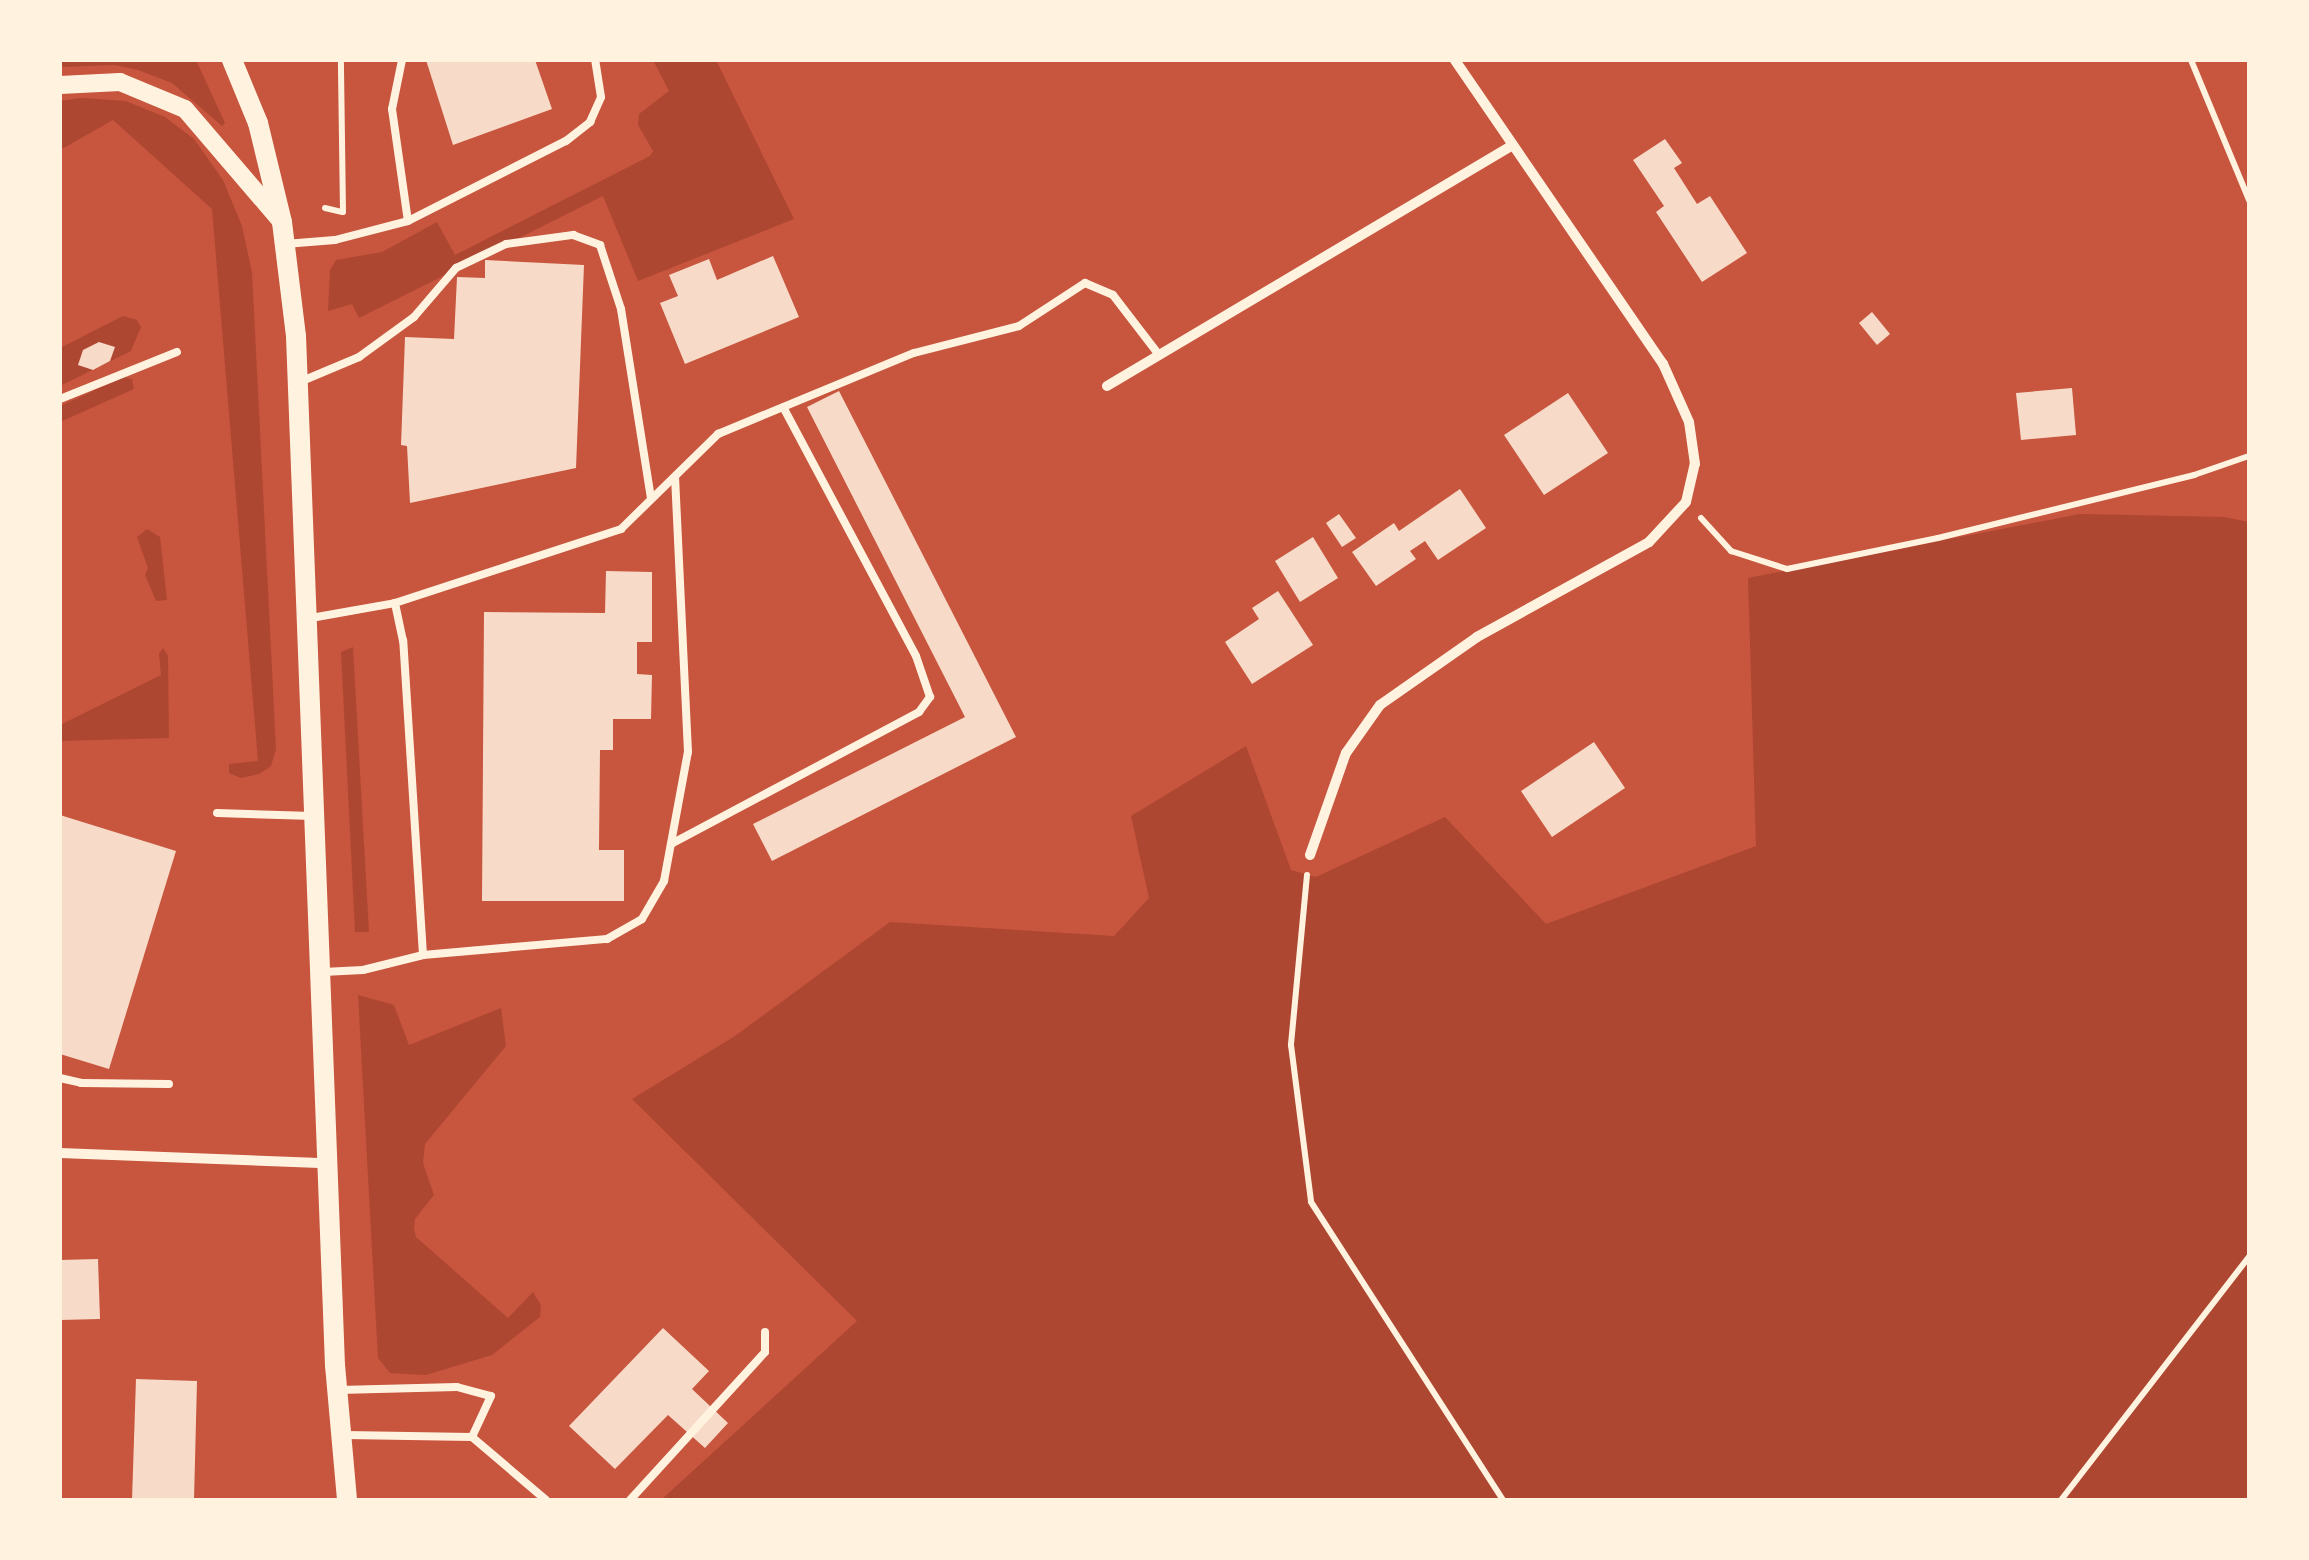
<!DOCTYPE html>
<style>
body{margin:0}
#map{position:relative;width:2309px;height:1560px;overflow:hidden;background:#c8553d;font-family:"DM Sans",sans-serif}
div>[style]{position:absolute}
.green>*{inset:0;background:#ae4732}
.building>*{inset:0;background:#f7dbc8}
.path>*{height:6px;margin:-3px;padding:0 3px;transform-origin:3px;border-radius:3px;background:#fff3e0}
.service>*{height:8px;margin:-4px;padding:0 4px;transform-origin:4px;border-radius:4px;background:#fff3e0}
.minor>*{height:10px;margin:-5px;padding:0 5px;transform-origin:5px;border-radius:5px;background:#fff3e0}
.tertiary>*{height:18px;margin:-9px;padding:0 9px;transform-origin:9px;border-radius:9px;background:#fff3e0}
.secondary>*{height:20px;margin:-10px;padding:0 10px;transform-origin:10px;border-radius:10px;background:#fff3e0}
span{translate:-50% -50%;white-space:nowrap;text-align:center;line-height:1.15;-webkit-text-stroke:8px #fff3e0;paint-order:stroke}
.frame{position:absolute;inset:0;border:62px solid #fff3e0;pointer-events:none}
</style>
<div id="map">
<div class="green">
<i style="clip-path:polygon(196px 60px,225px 123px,222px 126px,172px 83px,138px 70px,115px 65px,63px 67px,60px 62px)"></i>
<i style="clip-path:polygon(653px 60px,716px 60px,794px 219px,638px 281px,603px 196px,359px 318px,352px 304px,328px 311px,330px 270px,336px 260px,382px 252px,437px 222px,455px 255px,650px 156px,653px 151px,638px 125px,639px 114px,669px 91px)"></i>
<i style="clip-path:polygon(81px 98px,126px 101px,165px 117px,194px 139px,223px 180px,242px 226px,252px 272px,276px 749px,271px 766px,259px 774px,241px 778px,229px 773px,229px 764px,258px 761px,212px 209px,113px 120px,60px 150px,60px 101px)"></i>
<i style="clip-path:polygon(123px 316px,137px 320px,141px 327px,131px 351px,60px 386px,60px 348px)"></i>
<i style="clip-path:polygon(124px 377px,132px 379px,134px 389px,60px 422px,60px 406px)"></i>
<i style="clip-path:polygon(2080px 514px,2224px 517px,2249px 522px,2249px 1500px,661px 1500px,857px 1321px,632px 1099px,735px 1036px,890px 922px,1114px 936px,1149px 898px,1131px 816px,1246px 746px,1291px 870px,1316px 877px,1445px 817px,1546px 924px,1756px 846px,1748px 578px)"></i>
<i style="clip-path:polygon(147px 529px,160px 537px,167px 600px,156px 601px,145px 575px,148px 568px,137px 537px)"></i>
<i style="clip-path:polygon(353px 647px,369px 932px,355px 932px,341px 652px)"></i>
<i style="clip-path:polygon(163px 648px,168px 656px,169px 738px,60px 741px,60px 725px,161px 675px,159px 654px)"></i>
<i style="clip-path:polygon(358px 995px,394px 1005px,409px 1045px,501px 1008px,506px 1046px,425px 1144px,423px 1163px,434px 1195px,415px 1219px,414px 1228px,416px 1237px,508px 1318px,533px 1292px,541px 1305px,540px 1317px,492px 1355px,426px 1375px,390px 1373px,378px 1358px)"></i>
</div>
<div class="building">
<i style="clip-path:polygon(426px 60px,535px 60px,552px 109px,453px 145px)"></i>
<i style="clip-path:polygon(1665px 139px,1682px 163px,1674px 168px,1697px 204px,1710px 196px,1747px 253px,1702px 282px,1656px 212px,1664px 206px,1633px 160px)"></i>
<i style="clip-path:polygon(773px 256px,799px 317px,685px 364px,660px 303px,678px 296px,669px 275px,709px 259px,717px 280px)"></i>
<i style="clip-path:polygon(485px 260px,584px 265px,576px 468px,410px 503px,407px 446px,401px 445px,405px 337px,454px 339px,457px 277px,485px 278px)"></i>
<i style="clip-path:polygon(1872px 312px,1890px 334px,1877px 345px,1859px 323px)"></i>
<i style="clip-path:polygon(99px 342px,115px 347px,110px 361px,93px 370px,78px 365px,83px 350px)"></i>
<i style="clip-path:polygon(2072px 388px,2076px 435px,2021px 440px,2016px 393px)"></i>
<i style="clip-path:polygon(839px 391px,1016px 737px,772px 861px,753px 824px,965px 717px,807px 407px)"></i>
<i style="clip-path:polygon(1568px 393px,1608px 453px,1544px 495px,1504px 435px)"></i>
<i style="clip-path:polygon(1460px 489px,1486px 528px,1438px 560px,1425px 541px,1410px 551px,1416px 559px,1376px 586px,1352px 552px,1394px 523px,1399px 531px)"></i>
<i style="clip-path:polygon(1339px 514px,1356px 538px,1342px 547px,1326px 523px)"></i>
<i style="clip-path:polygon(1313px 537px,1338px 578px,1300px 602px,1275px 561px)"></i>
<i style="clip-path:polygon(606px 571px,652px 572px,652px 642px,637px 642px,637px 674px,652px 675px,651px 719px,613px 719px,613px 750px,600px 750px,599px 850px,624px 850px,624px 901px,482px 901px,484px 612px,605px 613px)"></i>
<i style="clip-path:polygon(1278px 591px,1313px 645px,1252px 684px,1225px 642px,1259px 619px,1252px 608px)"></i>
<i style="clip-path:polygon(1594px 742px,1625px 788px,1552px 837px,1521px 791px)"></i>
<i style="clip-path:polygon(60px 815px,176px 851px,109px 1069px,60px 1054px)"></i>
<i style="clip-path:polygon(98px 1259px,100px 1319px,60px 1320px,60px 1260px)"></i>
<i style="clip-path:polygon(663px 1328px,709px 1371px,692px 1389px,728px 1423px,705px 1448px,668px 1415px,615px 1469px,569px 1426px)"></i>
<i style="clip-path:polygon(136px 1379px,197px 1381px,194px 1500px,132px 1500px)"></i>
</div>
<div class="path">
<i style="left:2191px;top:60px;width:152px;rotate:67.5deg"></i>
<i style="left:325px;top:208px;width:18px;rotate:13deg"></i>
<i style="left:343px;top:212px;width:152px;rotate:-90.8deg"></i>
<i style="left:1701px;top:518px;width:45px;rotate:47.7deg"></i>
<i style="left:1731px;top:551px;width:59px;rotate:17.8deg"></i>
<i style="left:1787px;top:569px;width:154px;rotate:-11.6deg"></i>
<i style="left:1938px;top:538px;width:264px;rotate:-13.8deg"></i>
<i style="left:2194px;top:475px;width:58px;rotate:-19.1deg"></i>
<i style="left:1307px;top:875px;width:171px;rotate:95.4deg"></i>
<i style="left:1291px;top:1045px;width:158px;rotate:82.7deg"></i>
<i style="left:1311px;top:1202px;width:354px;rotate:57.2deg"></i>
<i style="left:2061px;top:1500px;width:307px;rotate:-52.3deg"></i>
</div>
<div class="service">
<i style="left:402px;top:60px;width:50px;rotate:101.5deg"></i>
<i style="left:392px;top:109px;width:113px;rotate:81.9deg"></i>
<i style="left:285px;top:244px;width:50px;rotate:-4.6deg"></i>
<i style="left:335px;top:240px;width:75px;rotate:-14.6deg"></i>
<i style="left:408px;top:221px;width:177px;rotate:-26.9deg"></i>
<i style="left:566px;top:141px;width:31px;rotate:-38deg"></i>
<i style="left:590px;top:122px;width:27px;rotate:-66deg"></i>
<i style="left:601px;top:97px;width:37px;rotate:-99deg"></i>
<i style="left:302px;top:381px;width:62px;rotate:-22.8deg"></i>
<i style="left:359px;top:357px;width:68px;rotate:-36deg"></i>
<i style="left:414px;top:317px;width:65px;rotate:-49.4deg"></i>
<i style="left:456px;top:268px;width:55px;rotate:-25.6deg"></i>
<i style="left:506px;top:244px;width:68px;rotate:-7.7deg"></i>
<i style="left:573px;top:235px;width:29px;rotate:20deg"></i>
<i style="left:600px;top:245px;width:67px;rotate:71.8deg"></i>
<i style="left:621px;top:309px;width:192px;rotate:81deg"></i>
<i style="left:60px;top:399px;width:126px;rotate:-21.9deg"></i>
<i style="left:311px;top:618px;width:85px;rotate:-10.1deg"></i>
<i style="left:217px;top:813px;width:96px;rotate:1.8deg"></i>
<i style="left:671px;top:844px;width:281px;rotate:-28deg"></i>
<i style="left:919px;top:712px;width:19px;rotate:-54deg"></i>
<i style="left:930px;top:697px;width:43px;rotate:-108.9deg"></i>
<i style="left:916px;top:656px;width:282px;rotate:-118.1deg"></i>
<i style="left:423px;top:955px;width:185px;rotate:-5deg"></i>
<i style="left:607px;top:939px;width:40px;rotate:-29.7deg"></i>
<i style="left:642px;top:919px;width:44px;rotate:-59.9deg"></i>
<i style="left:664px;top:881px;width:131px;rotate:-79.5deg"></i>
<i style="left:688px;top:752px;width:275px;rotate:-92.7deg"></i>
<i style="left:323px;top:972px;width:40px;rotate:-2.9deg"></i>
<i style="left:363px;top:970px;width:62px;rotate:-14deg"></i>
<i style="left:423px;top:955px;width:315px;rotate:-93.6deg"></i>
<i style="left:403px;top:641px;width:39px;rotate:-102deg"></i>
<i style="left:395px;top:603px;width:238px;rotate:-18.1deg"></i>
<i style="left:621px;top:529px;width:136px;rotate:-44.4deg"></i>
<i style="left:718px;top:434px;width:212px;rotate:-22.5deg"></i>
<i style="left:914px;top:353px;width:108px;rotate:-14.4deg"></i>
<i style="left:1019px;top:326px;width:79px;rotate:-33.1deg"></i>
<i style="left:1085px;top:283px;width:30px;rotate:23deg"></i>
<i style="left:1113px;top:295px;width:76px;rotate:52.5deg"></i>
<i style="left:60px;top:1078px;width:22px;rotate:13deg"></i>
<i style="left:81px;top:1083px;width:88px;rotate:0.7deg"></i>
<i style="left:339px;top:1390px;width:118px;rotate:-1.5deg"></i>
<i style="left:457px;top:1387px;width:35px;rotate:15deg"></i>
<i style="left:491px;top:1396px;width:45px;rotate:114.9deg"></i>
<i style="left:472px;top:1437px;width:127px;rotate:-179.1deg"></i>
<i style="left:472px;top:1437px;width:97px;rotate:40.4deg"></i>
<i style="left:630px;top:1500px;width:200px;rotate:-47.6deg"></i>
<i style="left:765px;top:1352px;width:20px;rotate:-90deg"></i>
</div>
<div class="minor">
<i style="left:1107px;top:386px;width:472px;rotate:-30.7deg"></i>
<i style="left:1310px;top:855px;width:108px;rotate:-70.6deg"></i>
<i style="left:1346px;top:753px;width:59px;rotate:-54.7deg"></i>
<i style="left:1380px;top:705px;width:118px;rotate:-35deg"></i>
<i style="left:1477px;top:637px;width:196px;rotate:-28.9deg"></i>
<i style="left:1649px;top:542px;width:54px;rotate:-47.2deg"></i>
<i style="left:1686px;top:502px;width:39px;rotate:-77deg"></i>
<i style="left:1695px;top:464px;width:42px;rotate:-98.1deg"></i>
<i style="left:1689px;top:422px;width:64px;rotate:-114.1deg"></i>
<i style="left:1663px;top:364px;width:368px;rotate:-124.4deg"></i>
<i style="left:60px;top:1153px;width:266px;rotate:2.2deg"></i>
</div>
<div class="tertiary">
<i style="left:60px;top:85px;width:60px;rotate:-2.9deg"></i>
<i style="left:120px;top:82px;width:70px;rotate:22.6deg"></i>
<i style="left:185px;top:109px;width:149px;rotate:49.4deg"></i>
</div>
<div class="secondary">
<i style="left:232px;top:60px;width:68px;rotate:67.6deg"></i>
<i style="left:258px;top:123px;width:102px;rotate:76.4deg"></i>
<i style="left:282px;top:222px;width:115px;rotate:83deg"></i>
<i style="left:296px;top:336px;width:1030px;rotate:87.83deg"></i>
<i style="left:335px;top:1365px;width:136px;rotate:84.9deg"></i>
</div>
<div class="frame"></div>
</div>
